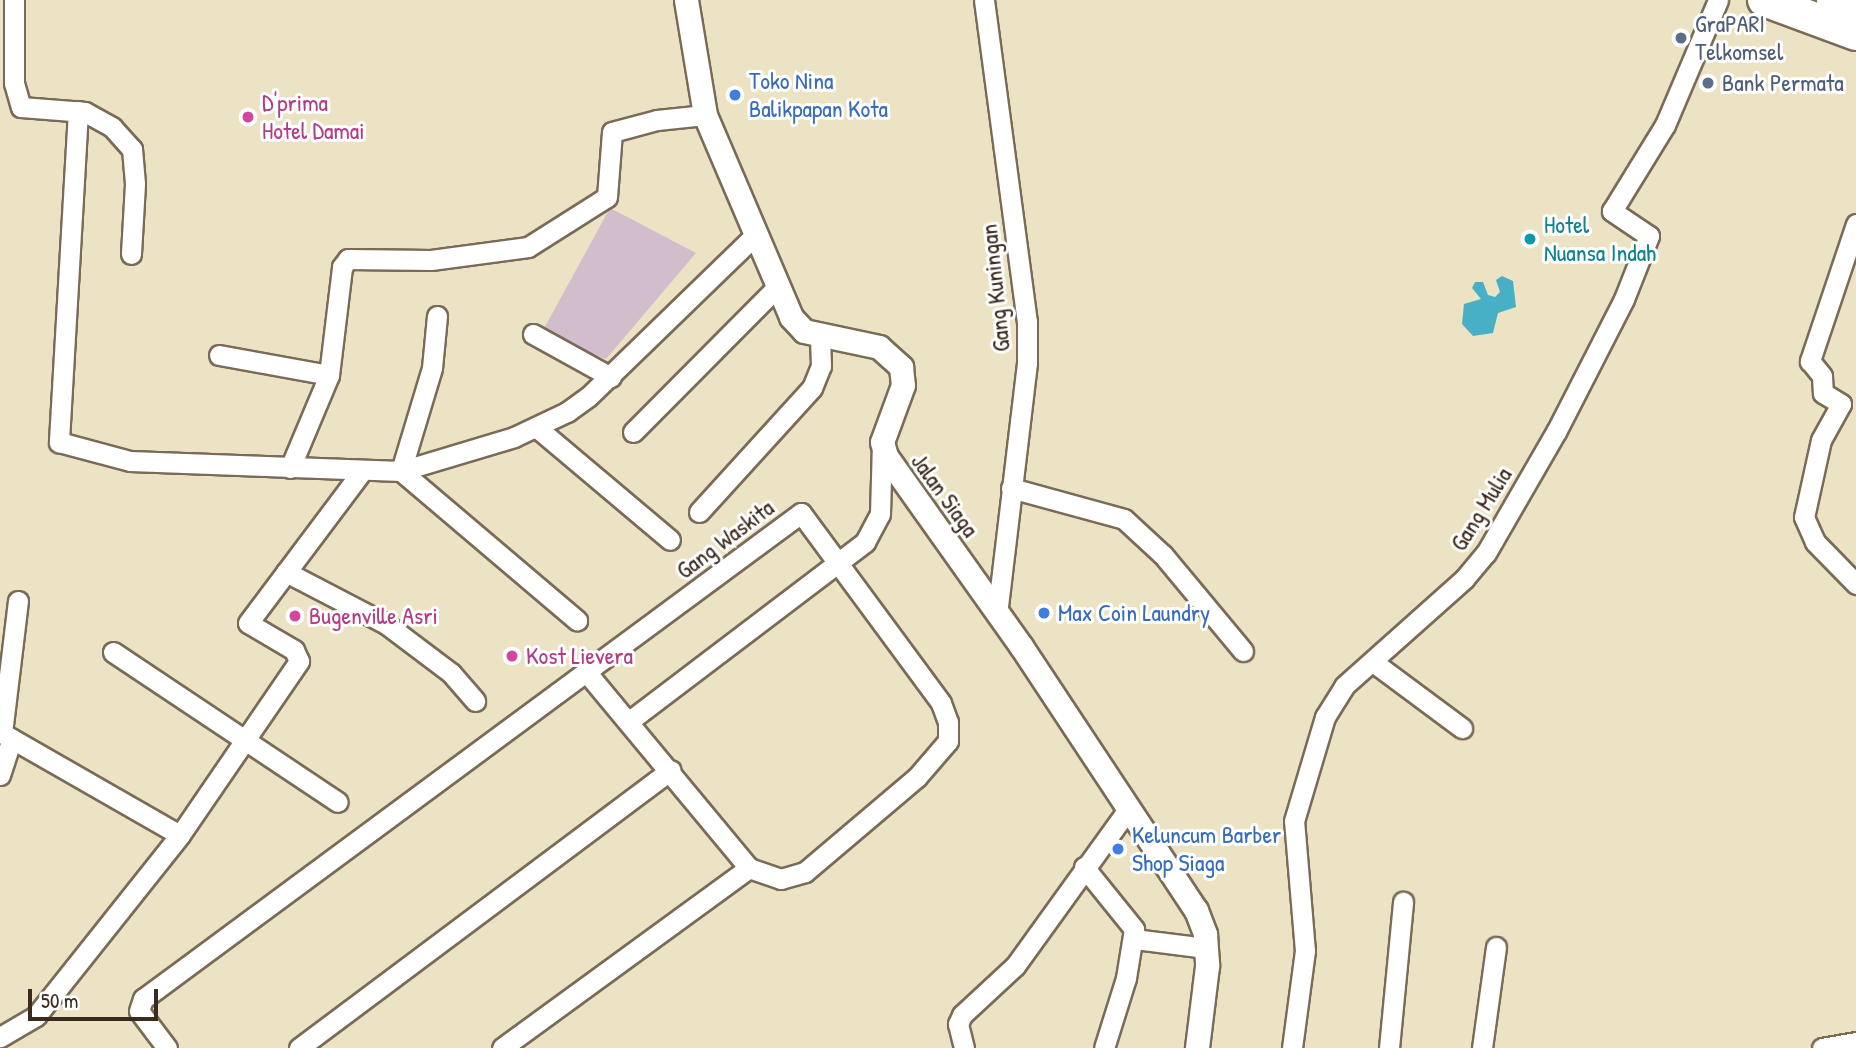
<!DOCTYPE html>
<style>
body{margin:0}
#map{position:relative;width:1856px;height:1048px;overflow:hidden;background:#ebe3c4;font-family:"Patrick Hand",sans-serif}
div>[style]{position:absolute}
.industrial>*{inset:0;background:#d1bdcb}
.water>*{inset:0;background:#47b0c6}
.roads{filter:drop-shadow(2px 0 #796b58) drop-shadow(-2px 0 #796b58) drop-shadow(0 2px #796b58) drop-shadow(0 -2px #796b58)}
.minor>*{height:19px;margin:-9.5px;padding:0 9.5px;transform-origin:9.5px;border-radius:9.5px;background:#fff}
.tertiary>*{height:23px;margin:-11.5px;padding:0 11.5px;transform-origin:11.5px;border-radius:11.5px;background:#fff}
.trunk>*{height:32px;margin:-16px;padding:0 16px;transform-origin:16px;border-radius:16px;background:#fff}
.dots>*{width:19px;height:19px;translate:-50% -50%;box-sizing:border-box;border:4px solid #fff;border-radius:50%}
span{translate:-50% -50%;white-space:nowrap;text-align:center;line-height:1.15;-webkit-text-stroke:6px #fff;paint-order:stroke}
.service-label{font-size:24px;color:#4e5e75}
.left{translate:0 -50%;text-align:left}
.shop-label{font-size:24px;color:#366cbe}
.hotel-label{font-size:24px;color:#b23c85}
.culture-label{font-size:24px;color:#0d838f}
.street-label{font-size:24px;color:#3b2a1e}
.scale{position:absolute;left:28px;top:989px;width:130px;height:32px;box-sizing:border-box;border:4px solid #3b2a1e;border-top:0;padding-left:9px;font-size:21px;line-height:24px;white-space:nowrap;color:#3b2a1e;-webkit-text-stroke:5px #fff;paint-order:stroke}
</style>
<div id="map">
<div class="industrial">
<i style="clip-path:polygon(610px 208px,696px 253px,606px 359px,541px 334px)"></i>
</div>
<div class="water">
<i style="clip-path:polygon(1502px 276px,1513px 281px,1516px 307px,1498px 313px,1493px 333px,1473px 336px,1462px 324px,1464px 304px,1481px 299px,1472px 288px,1475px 282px,1483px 282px,1488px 295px,1495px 297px,1500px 292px,1496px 280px)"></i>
</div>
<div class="roads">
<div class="minor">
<i style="left:14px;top:0;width:83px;rotate:90deg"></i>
<i style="left:14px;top:83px;width:25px;rotate:74deg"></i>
<i style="left:21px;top:107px;width:64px;rotate:4.5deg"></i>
<i style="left:85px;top:112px;width:31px;rotate:29deg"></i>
<i style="left:112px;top:127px;width:30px;rotate:48deg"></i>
<i style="left:132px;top:149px;width:35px;rotate:85deg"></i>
<i style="left:135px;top:184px;width:70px;rotate:93.3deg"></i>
<i style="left:984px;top:0;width:325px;rotate:82.4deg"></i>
<i style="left:1027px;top:322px;width:41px;rotate:90deg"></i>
<i style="left:1027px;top:363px;width:252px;rotate:96.8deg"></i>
<i style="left:78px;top:111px;width:332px;rotate:93.3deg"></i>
<i style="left:59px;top:442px;width:73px;rotate:15deg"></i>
<i style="left:130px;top:461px;width:271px;rotate:2.1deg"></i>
<i style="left:401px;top:471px;width:118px;rotate:-16.7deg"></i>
<i style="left:514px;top:437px;width:59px;rotate:-25.3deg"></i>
<i style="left:567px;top:412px;width:26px;rotate:-36deg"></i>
<i style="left:588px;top:397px;width:233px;rotate:-44.1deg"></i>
<i style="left:1856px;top:224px;width:145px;rotate:108.6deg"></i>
<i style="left:1810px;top:361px;width:19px;rotate:51deg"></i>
<i style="left:1822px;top:376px;width:17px;rotate:87deg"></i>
<i style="left:1823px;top:393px;width:21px;rotate:31deg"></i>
<i style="left:1841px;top:404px;width:41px;rotate:119.1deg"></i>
<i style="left:1821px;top:440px;width:79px;rotate:102.4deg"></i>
<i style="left:1804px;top:517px;width:27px;rotate:66deg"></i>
<i style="left:1815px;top:542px;width:59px;rotate:45.7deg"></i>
<i style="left:437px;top:316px;width:52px;rotate:95.5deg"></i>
<i style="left:432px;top:368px;width:108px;rotate:106.8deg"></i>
<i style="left:401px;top:471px;width:231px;rotate:40.3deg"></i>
<i style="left:533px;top:334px;width:89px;rotate:28.9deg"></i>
<i style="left:219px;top:355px;width:112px;rotate:10.3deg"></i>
<i style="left:536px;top:427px;width:175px;rotate:40.1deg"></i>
<i style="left:633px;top:432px;width:206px;rotate:-45.2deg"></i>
<i style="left:290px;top:468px;width:101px;rotate:-67.2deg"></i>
<i style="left:329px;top:375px;width:109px;rotate:-83.1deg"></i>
<i style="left:342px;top:267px;width:10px;rotate:-53deg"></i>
<i style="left:348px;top:259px;width:83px;rotate:0.7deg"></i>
<i style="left:431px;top:260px;width:98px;rotate:-7.6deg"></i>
<i style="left:528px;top:247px;width:93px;rotate:-32.3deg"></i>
<i style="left:607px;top:197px;width:65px;rotate:-85.6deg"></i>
<i style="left:612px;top:132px;width:47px;rotate:-14.9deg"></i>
<i style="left:657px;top:120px;width:48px;rotate:-5.9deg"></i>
<i style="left:1011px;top:488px;width:117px;rotate:15.3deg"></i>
<i style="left:1124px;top:519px;width:53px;rotate:42.7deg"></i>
<i style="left:1163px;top:555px;width:125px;rotate:50.2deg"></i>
<i style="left:699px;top:512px;width:168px;rotate:-47.7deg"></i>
<i style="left:812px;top:388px;width:24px;rotate:-68deg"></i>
<i style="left:821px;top:366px;width:31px;rotate:-92deg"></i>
<i style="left:286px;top:572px;width:113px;rotate:27.5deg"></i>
<i style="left:386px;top:624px;width:81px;rotate:37deg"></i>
<i style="left:451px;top:673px;width:37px;rotate:49deg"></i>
<i style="left:113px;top:652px;width:270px;rotate:33.7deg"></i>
<i style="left:1373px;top:662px;width:111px;rotate:36.6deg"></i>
<i style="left:628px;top:722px;width:298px;rotate:-37.2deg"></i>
<i style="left:865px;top:542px;width:32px;rotate:-62deg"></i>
<i style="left:880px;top:514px;width:72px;rotate:-88.4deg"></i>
<i style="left:0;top:732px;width:207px;rotate:29.8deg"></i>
<i style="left:180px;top:835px;width:231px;rotate:128.5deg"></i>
<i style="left:36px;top:1016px;width:42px;rotate:149.7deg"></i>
<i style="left:2px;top:733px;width:133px;rotate:-83.1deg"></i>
<i style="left:0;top:775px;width:38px;rotate:-72deg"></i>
<i style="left:180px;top:835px;width:211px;rotate:-55.6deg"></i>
<i style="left:299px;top:661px;width:12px;rotate:-114deg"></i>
<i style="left:294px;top:650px;width:53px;rotate:-149.6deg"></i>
<i style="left:248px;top:623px;width:191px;rotate:-53.1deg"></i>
<i style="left:1084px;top:867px;width:80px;rotate:51.1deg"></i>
<i style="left:1134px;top:929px;width:50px;rotate:99.3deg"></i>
<i style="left:1126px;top:978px;width:73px;rotate:107.4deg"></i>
<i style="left:1135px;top:939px;width:72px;rotate:7.2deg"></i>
<i style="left:167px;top:1048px;width:46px;rotate:-127.1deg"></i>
<i style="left:139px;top:1011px;width:13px;rotate:-72deg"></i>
<i style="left:143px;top:999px;width:818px;rotate:-36.45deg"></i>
<i style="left:801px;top:513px;width:236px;rotate:53.6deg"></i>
<i style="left:941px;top:703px;width:20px;rotate:70deg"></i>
<i style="left:948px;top:722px;width:19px;rotate:90deg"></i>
<i style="left:948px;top:741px;width:48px;rotate:130.7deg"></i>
<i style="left:917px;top:777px;width:147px;rotate:139.7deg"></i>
<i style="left:805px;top:872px;width:25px;rotate:164deg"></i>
<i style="left:781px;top:879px;width:34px;rotate:-161deg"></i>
<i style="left:749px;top:868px;width:252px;rotate:-129.7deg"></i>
<i style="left:299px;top:1048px;width:464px;rotate:-36.8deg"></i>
<i style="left:502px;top:1048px;width:306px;rotate:-36.1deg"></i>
<i style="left:964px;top:1048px;width:25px;rotate:-104deg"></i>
<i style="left:958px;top:1024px;width:10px;rotate:-66deg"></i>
<i style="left:962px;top:1015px;width:72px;rotate:-42.8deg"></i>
<i style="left:1015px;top:966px;width:195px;rotate:-54.2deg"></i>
<i style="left:1292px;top:1048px;width:98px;rotate:-82.4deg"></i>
<i style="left:1305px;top:951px;width:130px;rotate:-94.8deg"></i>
<i style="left:1294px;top:821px;width:109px;rotate:-73.4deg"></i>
<i style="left:1325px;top:717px;width:36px;rotate:-58deg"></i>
<i style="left:1344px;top:686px;width:161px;rotate:-41.7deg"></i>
<i style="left:1464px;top:579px;width:34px;rotate:-50deg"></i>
<i style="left:1486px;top:553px;width:140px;rotate:-60deg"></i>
<i style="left:1556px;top:432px;width:149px;rotate:-62.9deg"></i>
<i style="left:1624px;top:299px;width:68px;rotate:-68.4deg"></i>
<i style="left:1649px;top:236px;width:45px;rotate:-146deg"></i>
<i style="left:1612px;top:211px;width:101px;rotate:-58.4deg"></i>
<i style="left:1665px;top:125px;width:136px;rotate:-67deg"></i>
<i style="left:1389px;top:1048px;width:147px;rotate:-84.5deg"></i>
<i style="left:1482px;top:1048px;width:102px;rotate:-82.1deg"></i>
<i style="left:1822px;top:1048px;width:35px;rotate:-10deg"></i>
</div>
<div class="tertiary">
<i style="left:686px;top:0;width:117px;rotate:80.6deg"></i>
<i style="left:705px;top:115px;width:220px;rotate:66.9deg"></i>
<i style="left:791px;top:317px;width:19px;rotate:47deg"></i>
<i style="left:804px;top:331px;width:77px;rotate:12deg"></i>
<i style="left:879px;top:347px;width:30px;rotate:42deg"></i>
<i style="left:901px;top:367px;width:18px;rotate:84deg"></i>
<i style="left:903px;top:385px;width:61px;rotate:110.2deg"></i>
<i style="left:882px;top:442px;width:15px;rotate:74deg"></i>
<i style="left:886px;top:456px;width:233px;rotate:54.6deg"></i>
<i style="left:1021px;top:646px;width:317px;rotate:56.5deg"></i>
<i style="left:1196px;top:910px;width:26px;rotate:69deg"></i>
<i style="left:1205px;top:934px;width:32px;rotate:86deg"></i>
<i style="left:1207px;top:966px;width:83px;rotate:97deg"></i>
</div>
<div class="trunk">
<i style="left:1764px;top:0;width:98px;rotate:20.3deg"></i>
<i style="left:1833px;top:0;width:25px;rotate:21deg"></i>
</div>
</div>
<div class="dots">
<i style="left:1681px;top:38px;background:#5c6f8a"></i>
<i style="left:1708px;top:83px;background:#5c6f8a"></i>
<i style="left:735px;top:95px;background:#3f7fe0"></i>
<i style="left:248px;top:117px;background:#d1479c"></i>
<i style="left:1530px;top:239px;background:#0f9aa8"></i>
<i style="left:1044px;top:613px;background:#3f7fe0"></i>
<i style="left:295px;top:616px;background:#d1479c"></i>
<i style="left:512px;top:656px;background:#d1479c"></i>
<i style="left:1118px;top:849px;background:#3f7fe0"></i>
</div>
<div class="service-label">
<span class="left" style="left:1695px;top:38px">GraPARI<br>Telkomsel</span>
<span class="left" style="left:1722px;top:83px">Bank Permata</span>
</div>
<div class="shop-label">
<span class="left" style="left:749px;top:95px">Toko Nina<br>Balikpapan Kota</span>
<span class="left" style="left:1058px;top:613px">Max Coin Laundry</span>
<span class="left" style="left:1132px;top:849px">Keluncum Barber<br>Shop Siaga</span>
</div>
<div class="hotel-label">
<span class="left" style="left:262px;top:117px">D'prima<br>Hotel Damai</span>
<span class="left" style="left:309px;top:616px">Bugenville Asri</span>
<span class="left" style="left:526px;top:656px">Kost Lievera</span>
</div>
<div class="culture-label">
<span class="left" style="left:1544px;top:239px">Hotel<br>Nuansa Indah</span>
</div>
<div class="street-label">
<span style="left:995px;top:288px;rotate:-96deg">Gang Kuningan</span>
<span style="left:945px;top:495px;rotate:54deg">Jalan Siaga</span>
<span style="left:1481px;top:509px;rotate:-58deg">Gang Mulia</span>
<span style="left:725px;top:539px;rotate:-37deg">Gang Waskita</span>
</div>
<div class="scale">50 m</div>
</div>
